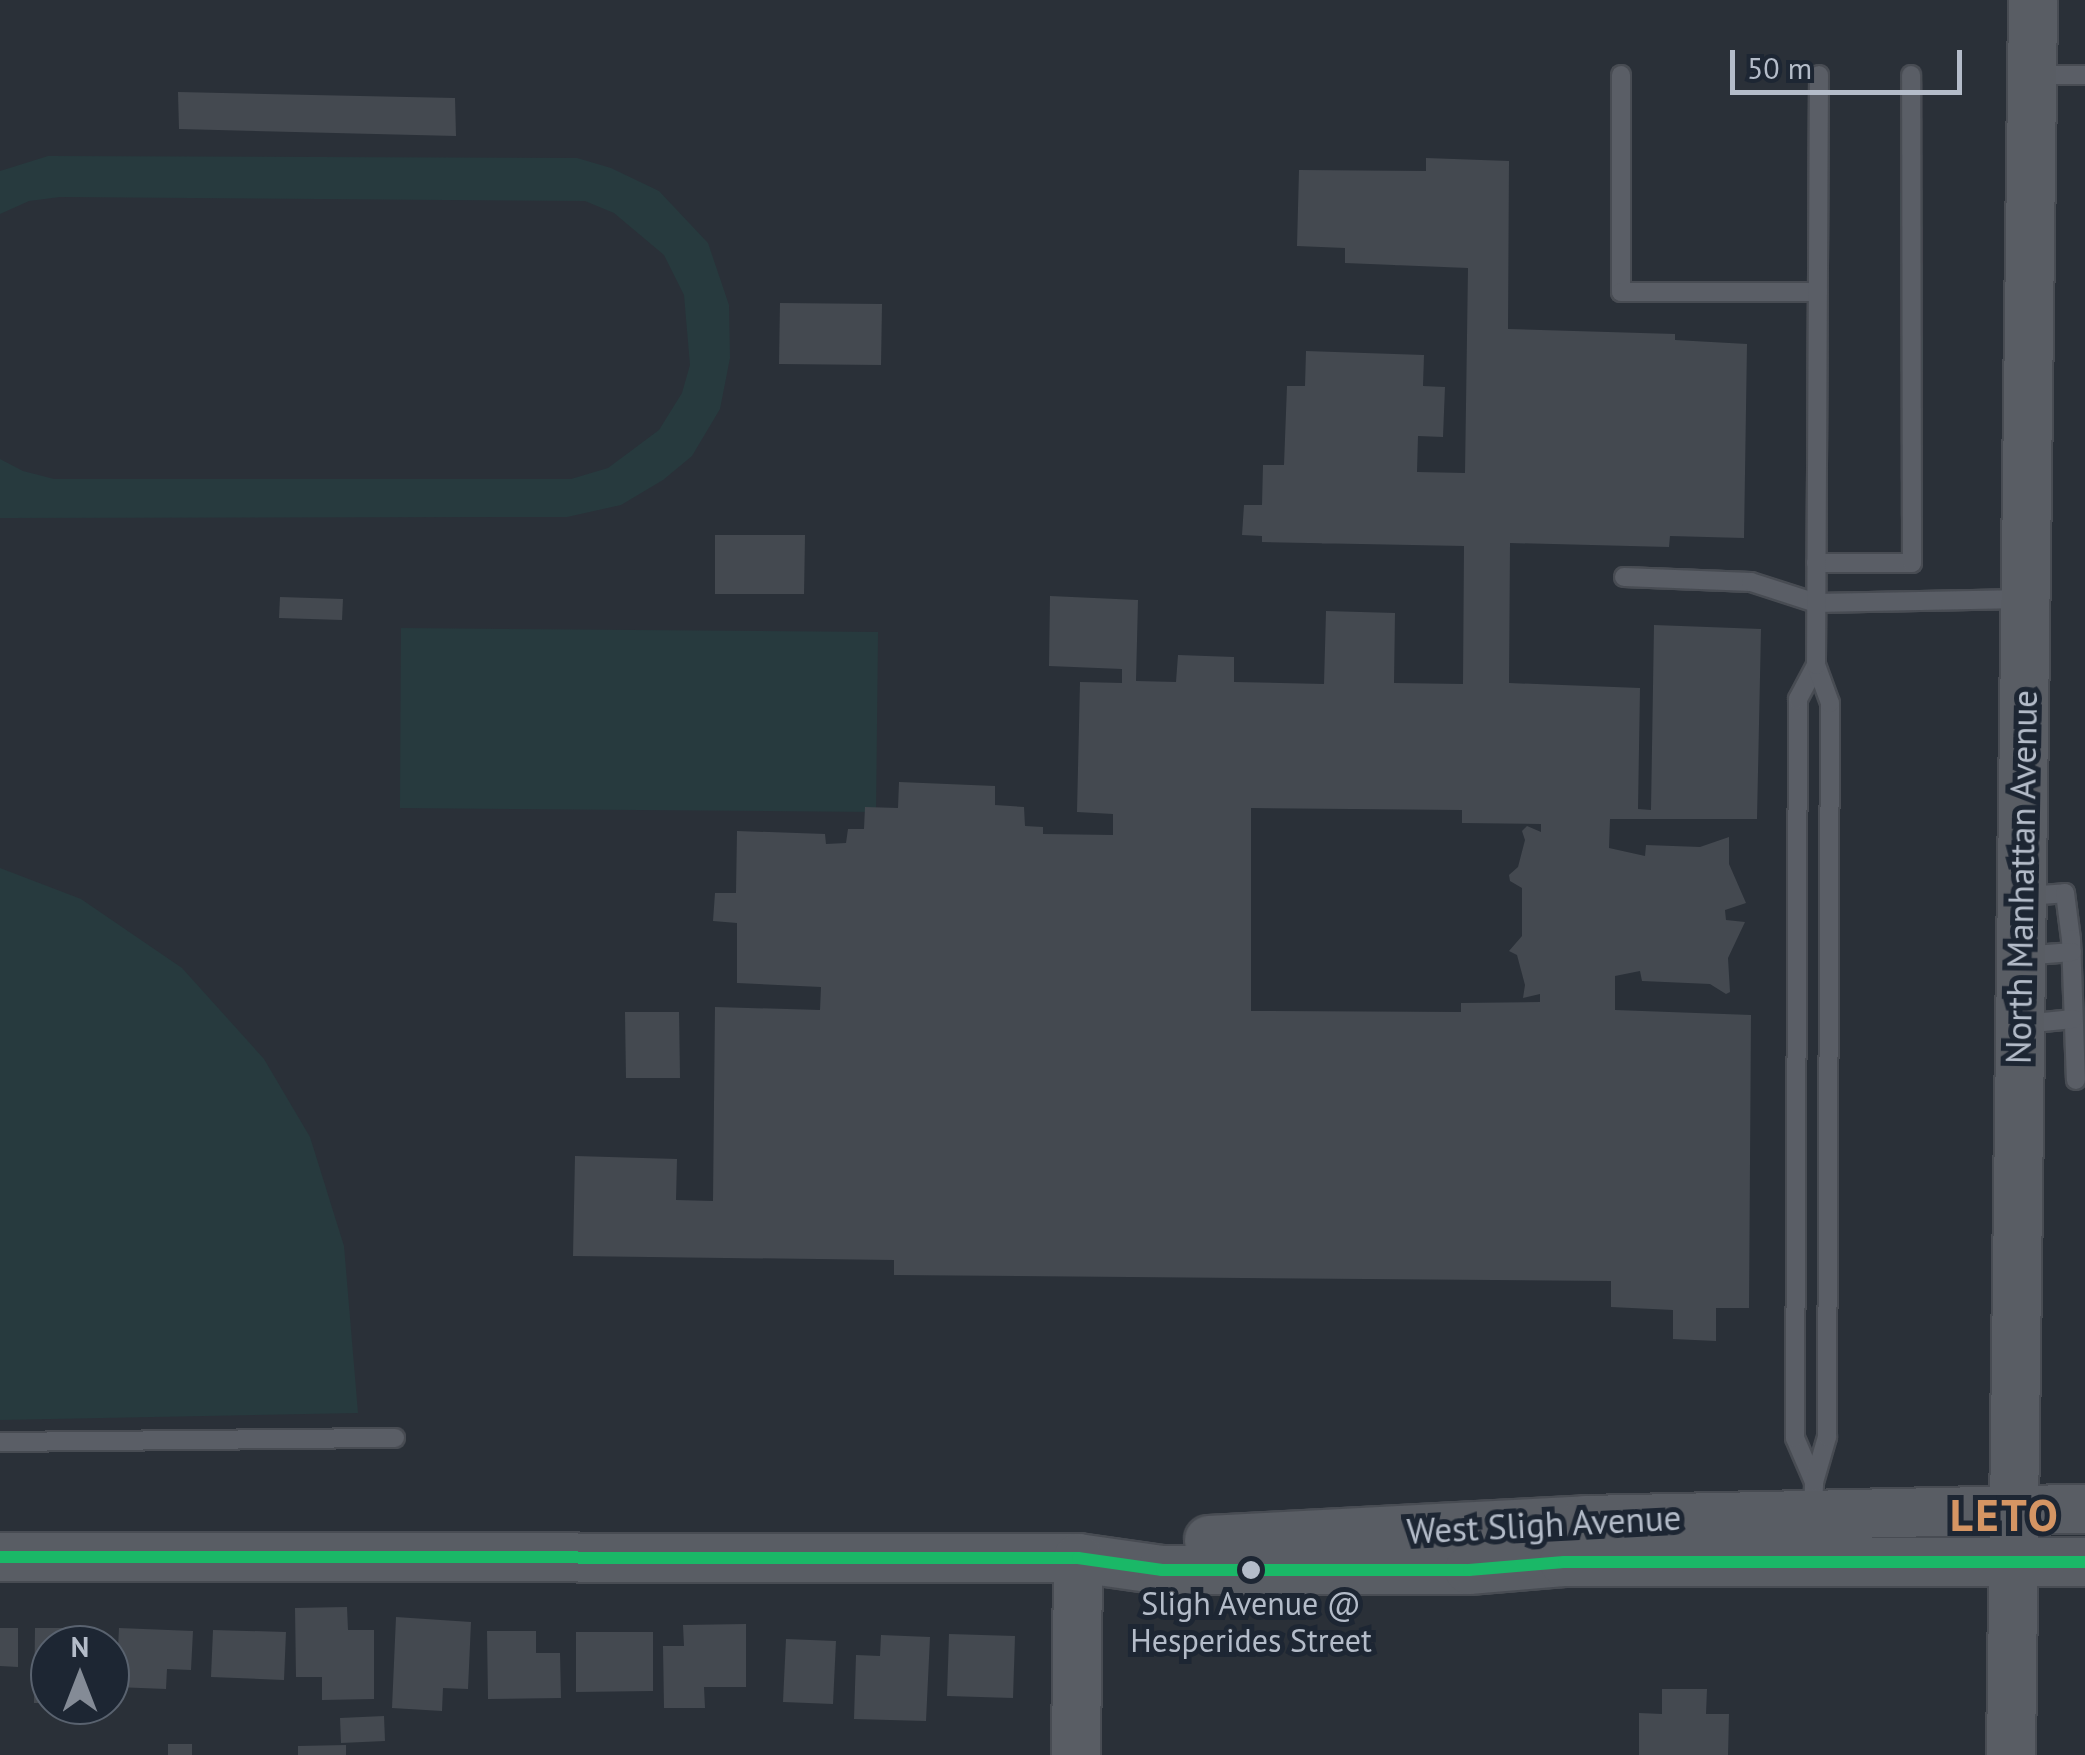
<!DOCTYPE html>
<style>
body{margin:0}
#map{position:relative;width:2085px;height:1755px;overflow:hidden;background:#2a3038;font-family:"PT Sans",sans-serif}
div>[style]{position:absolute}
.green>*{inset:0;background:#273a3e}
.building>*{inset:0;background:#444950}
.roads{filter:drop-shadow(2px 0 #484c53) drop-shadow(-2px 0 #484c53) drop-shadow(0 2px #484c53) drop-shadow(0 -2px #484c53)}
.lane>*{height:18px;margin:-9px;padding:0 9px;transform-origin:9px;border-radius:9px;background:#5a5e66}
.secondary>*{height:48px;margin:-24px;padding:0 24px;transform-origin:24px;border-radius:24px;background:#595d64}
.bus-1>*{height:12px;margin:-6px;padding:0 6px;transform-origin:6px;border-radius:6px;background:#1ab867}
.dots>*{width:28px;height:28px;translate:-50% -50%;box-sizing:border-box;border:5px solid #1d2633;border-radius:50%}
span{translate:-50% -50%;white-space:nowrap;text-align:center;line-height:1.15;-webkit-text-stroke:10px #1d2633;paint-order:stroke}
.bus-label{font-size:32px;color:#b4bcc9}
.street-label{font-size:35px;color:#b4bcc9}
.district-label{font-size:45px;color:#d59563;font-weight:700;letter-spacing:2.5px}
.north{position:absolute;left:30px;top:1625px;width:100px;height:100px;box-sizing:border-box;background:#1d2633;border:2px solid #59626f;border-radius:50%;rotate:0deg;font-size:28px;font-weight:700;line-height:40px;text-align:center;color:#b4bcc9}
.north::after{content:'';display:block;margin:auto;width:35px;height:45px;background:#848b96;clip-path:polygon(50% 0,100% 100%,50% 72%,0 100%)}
.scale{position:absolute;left:1730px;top:50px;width:232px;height:45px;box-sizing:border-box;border:5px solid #b4bcc9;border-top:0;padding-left:12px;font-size:30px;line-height:35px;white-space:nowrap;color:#b4bcc9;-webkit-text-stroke:8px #1d2633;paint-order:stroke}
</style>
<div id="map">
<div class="green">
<i style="clip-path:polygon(48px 156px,577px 158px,611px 168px,659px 191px,708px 243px,729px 305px,730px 358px,720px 409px,692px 456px,663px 480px,621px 505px,567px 517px,0 518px,0 459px,23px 471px,54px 479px,571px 479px,608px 468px,659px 430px,682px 393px,690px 365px,684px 295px,664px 255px,614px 213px,585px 201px,60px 197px,29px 201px,0 214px,0 171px)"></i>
<i style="clip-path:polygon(401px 628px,878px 632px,876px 812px,400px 808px)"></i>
<i style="clip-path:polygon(0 868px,81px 899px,182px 968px,264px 1059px,310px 1137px,344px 1246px,358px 1413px,0 1420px)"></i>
</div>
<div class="building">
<i style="clip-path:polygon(178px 92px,455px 98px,456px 136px,179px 129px)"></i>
<i style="clip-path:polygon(evenodd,1426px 158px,1509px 161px,1508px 329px,1675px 334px,1675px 340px,1747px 344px,1744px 538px,1670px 536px,1669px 547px,1510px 543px,1509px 683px,1640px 688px,1638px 809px,1651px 810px,1654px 625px,1761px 629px,1757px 819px,1610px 819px,1609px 848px,1645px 856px,1646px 845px,1700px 847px,1729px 837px,1729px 864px,1746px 903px,1725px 910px,1726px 920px,1745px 922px,1728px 958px,1730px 992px,1726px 994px,1710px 984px,1642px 981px,1640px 971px,1615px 976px,1615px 1010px,1751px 1015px,1749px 1308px,1716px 1308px,1716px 1341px,1673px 1339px,1673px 1310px,1611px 1307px,1611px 1281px,894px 1275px,894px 1260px,573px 1256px,575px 1156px,677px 1159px,676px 1200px,713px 1201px,715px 1007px,820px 1010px,821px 987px,737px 983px,737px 923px,713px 921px,715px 893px,736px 893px,737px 831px,825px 834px,826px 844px,846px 843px,848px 829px,864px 829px,865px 807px,898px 808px,899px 782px,995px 786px,995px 805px,1024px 807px,1025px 826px,1043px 827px,1043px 834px,1113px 835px,1113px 814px,1077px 812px,1080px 682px,1122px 683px,1122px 669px,1049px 666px,1050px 596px,1138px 600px,1136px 681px,1176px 682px,1178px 655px,1234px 657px,1234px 682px,1324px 684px,1326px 611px,1395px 613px,1394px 683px,1463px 684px,1464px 546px,1262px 542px,1262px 536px,1242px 535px,1244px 505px,1262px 505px,1263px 465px,1284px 465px,1287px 386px,1305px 386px,1306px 351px,1424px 355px,1423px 386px,1445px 387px,1443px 437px,1418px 436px,1417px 472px,1465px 473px,1468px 268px,1345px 263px,1345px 248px,1297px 246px,1299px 170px,1426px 171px,1426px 158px,1251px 808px,1462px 810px,1462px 823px,1541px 824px,1541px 832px,1527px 826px,1522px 831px,1525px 840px,1518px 867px,1509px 875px,1510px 881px,1522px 888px,1522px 936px,1509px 951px,1517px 955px,1525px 985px,1523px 998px,1540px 994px,1540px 1002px,1461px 1003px,1461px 1012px,1251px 1011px,1251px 808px)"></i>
<i style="clip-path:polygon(780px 303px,882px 304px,881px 365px,779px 364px)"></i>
<i style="clip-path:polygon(715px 535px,805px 535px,804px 594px,715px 594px)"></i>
<i style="clip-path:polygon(280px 597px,343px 599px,342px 620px,279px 618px)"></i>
<i style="clip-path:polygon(625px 1012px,679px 1012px,680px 1078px,626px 1078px)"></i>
<i style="clip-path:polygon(347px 1607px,348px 1630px,374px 1630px,374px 1699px,322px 1700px,322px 1677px,296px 1677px,295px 1608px)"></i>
<i style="clip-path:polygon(396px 1617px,471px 1622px,468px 1689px,443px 1688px,442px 1711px,392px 1708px)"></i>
<i style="clip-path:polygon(746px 1624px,746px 1687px,704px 1687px,705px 1708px,664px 1708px,663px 1646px,684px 1646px,683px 1625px)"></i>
<i style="clip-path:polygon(0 1628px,18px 1628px,18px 1667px,0 1666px)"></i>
<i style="clip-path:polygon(35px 1628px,92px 1628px,92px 1645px,50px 1645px,50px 1703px,34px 1703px)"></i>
<i style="clip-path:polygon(119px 1628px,193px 1631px,191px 1670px,167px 1669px,166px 1689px,116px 1687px)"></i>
<i style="clip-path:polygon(213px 1630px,286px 1632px,284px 1680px,211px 1677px)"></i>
<i style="clip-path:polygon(487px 1631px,536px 1631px,536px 1653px,560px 1653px,561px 1698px,488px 1699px)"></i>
<i style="clip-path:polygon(576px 1632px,653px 1632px,653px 1691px,576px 1692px)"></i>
<i style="clip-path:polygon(949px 1634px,1015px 1636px,1013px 1698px,947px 1696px)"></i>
<i style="clip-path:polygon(881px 1635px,930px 1637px,926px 1721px,854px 1719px,856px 1655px,880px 1656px)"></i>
<i style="clip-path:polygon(786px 1639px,836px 1641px,833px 1704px,783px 1702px)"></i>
<i style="clip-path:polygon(1662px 1689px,1707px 1689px,1706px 1714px,1729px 1714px,1728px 1755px,1639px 1755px,1639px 1713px,1662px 1714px)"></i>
<i style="clip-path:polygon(384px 1716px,385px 1741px,341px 1743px,340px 1718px)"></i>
<i style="clip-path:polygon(168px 1744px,192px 1744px,192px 1755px,168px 1755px)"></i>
<i style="clip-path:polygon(346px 1745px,346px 1755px,298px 1755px,298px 1746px)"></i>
</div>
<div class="roads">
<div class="lane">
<i style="left:1621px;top:75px;width:217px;rotate:90deg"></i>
<i style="left:1621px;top:292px;width:197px"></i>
<i style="left:2032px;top:75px;width:53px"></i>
<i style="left:1816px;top:563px;width:96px"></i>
<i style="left:1912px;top:563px;width:488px;rotate:-90.1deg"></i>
<i style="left:1624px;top:577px;width:127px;rotate:2.3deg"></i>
<i style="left:1751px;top:582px;width:68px;rotate:17.9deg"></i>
<i style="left:1816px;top:603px;width:208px;rotate:-1.1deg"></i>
<i style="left:2026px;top:896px;width:39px;rotate:-4deg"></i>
<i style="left:2065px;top:893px;width:46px;rotate:82.6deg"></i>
<i style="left:2071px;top:939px;width:141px;rotate:88deg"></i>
<i style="left:2022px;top:956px;width:50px;rotate:-4.6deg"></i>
<i style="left:2024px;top:1024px;width:49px;rotate:-5.8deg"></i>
<i style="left:0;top:1442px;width:395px;rotate:-0.6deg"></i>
<i style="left:1814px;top:1482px;width:48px;rotate:-113.4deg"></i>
<i style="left:1795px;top:1438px;width:739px;rotate:-89.77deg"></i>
<i style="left:1798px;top:699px;width:38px;rotate:-62deg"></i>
<i style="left:1813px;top:1513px;width:31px;rotate:-88deg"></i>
<i style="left:1814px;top:1482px;width:47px;rotate:-73.9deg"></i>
<i style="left:1827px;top:1437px;width:734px;rotate:-89.77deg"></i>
<i style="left:1830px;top:703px;width:40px;rotate:-110.2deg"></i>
<i style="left:1816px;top:665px;width:590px;rotate:-89.71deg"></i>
</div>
<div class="secondary">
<i style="left:1209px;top:1540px;width:378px;rotate:-3deg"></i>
<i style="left:1586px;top:1520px;width:499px;rotate:-1.3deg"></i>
<i style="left:0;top:1557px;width:1078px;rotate:0.05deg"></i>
<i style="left:1078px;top:1558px;width:85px;rotate:8.1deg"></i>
<i style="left:1162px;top:1570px;width:307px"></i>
<i style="left:1469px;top:1570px;width:95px;rotate:-4.8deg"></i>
<i style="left:1564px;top:1562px;width:521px"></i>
<i style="left:1076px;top:1755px;width:197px;rotate:-89.4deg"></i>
<i style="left:2011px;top:1755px;width:1755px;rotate:-89.28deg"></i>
</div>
</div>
<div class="bus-1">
<i style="left:0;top:1557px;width:1078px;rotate:0.05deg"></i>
<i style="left:1078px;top:1558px;width:85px;rotate:8.1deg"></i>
<i style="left:1162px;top:1570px;width:307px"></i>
<i style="left:1469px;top:1570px;width:95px;rotate:-4.8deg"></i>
<i style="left:1564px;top:1562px;width:521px"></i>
</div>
<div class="dots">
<i style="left:1251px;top:1570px;background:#b4bcc9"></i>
</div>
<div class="bus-label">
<span style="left:1251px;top:1622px">Sligh Avenue @<br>Hesperides Street</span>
</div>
<div class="street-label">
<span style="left:2021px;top:877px;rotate:-89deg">North Manhattan Avenue</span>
<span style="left:1544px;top:1524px;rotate:-3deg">West Sligh Avenue</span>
</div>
<div class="district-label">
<span style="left:2005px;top:1515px">LETO</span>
</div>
<div class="north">N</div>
<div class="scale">50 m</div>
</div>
